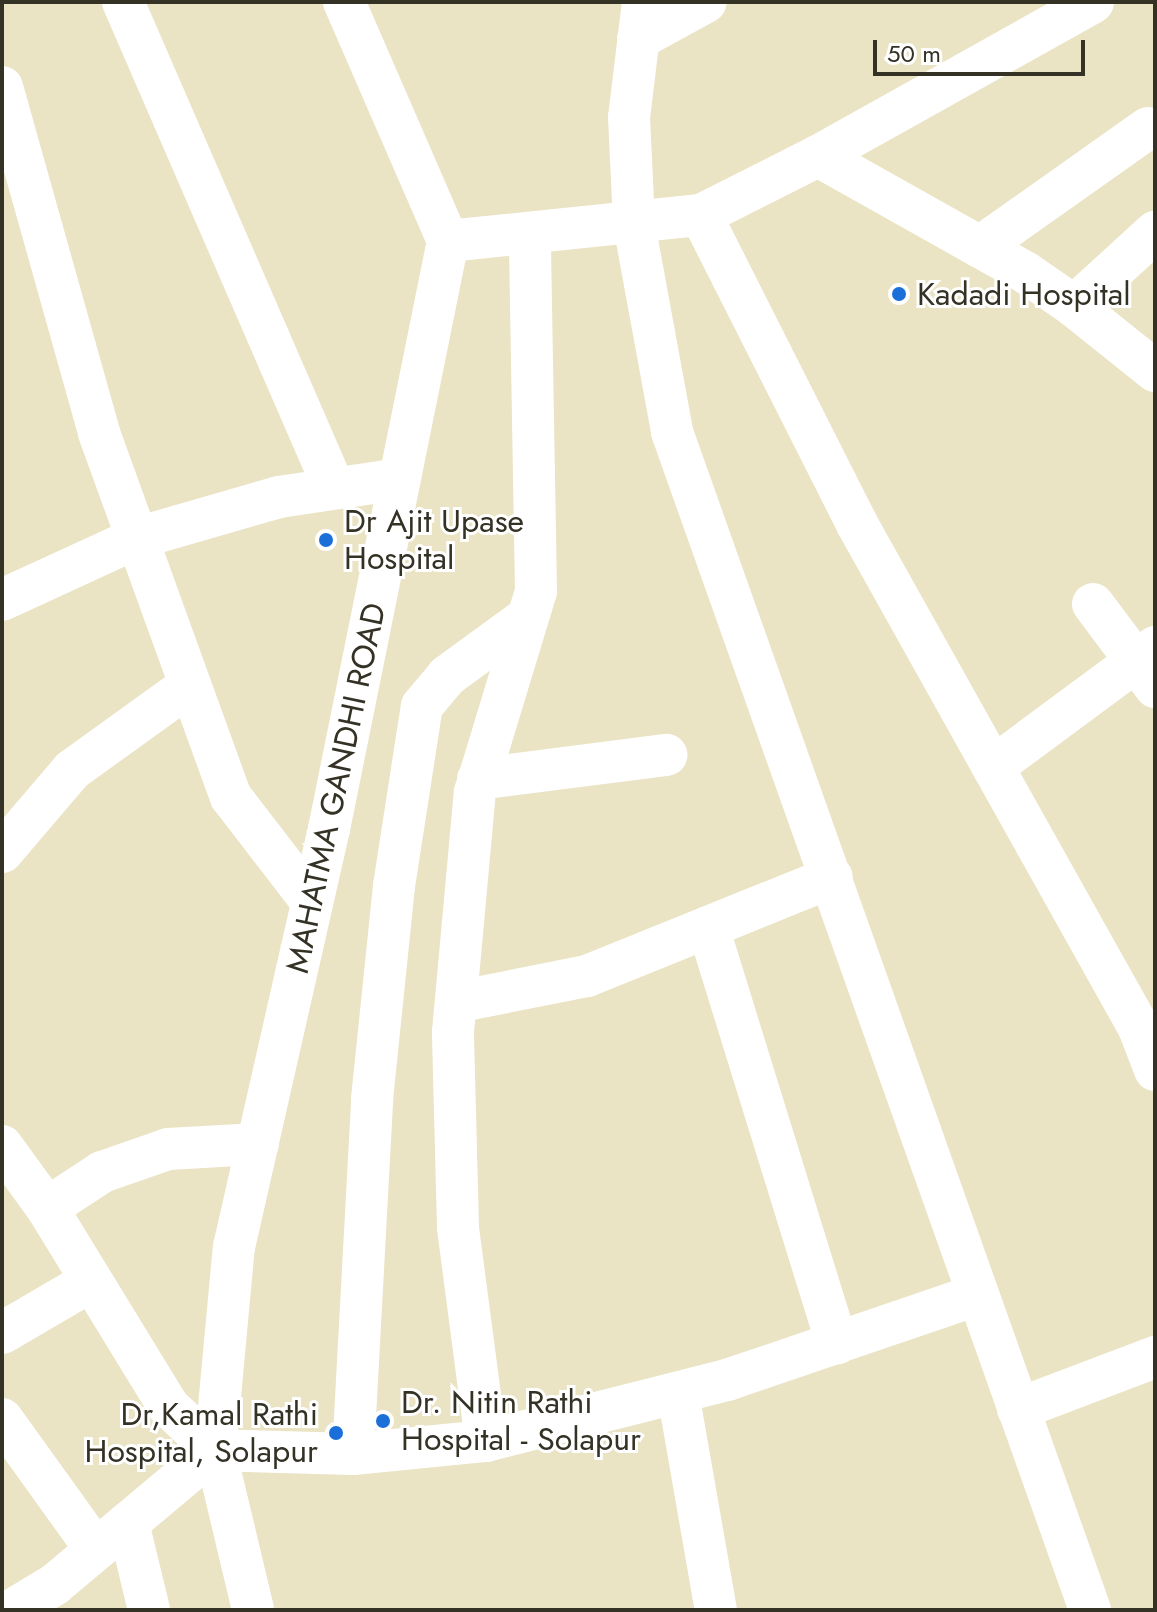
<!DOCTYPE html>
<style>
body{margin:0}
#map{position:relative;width:1157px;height:1612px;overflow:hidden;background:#eae3c4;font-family:Jost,sans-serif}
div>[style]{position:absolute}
.minor>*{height:42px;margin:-21px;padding:0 21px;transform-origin:21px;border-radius:21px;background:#fff}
.dots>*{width:22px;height:22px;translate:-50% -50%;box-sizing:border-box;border:4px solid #fff;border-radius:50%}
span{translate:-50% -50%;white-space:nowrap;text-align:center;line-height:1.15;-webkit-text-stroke:6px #fff;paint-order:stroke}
.poi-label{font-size:32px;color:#343125}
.left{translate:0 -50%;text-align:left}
.right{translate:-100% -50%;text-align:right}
.street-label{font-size:32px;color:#343125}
.frame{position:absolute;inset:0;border:4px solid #343125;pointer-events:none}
.scale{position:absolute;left:873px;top:40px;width:212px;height:36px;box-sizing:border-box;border:4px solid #343125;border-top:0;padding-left:10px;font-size:24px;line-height:28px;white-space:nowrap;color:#343125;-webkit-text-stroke:6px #fff;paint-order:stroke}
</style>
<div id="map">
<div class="minor">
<i style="left:123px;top:2px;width:530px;rotate:66.53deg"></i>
<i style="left:643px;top:2px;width:116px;rotate:96.9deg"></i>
<i style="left:629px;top:117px;width:107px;rotate:87.3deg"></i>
<i style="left:634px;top:224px;width:211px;rotate:79.6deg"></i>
<i style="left:672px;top:432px;width:1250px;rotate:70.46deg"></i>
<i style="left:638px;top:39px;width:77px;rotate:-28.6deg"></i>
<i style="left:2px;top:87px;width:359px;rotate:74.3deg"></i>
<i style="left:99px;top:433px;width:387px;rotate:70.1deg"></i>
<i style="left:231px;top:797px;width:133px;rotate:52.4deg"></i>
<i style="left:818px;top:156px;width:237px;rotate:29.3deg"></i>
<i style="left:1025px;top:272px;width:60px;rotate:34.8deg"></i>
<i style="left:1074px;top:306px;width:104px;rotate:38.7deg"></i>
<i style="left:701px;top:215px;width:346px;rotate:63.2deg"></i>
<i style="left:857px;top:524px;width:578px;rotate:60.77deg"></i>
<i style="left:1139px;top:1028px;width:45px;rotate:69.1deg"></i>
<i style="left:448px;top:241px;width:254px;rotate:-5.9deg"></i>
<i style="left:701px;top:215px;width:131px;rotate:-26.8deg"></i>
<i style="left:818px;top:156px;width:315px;rotate:-29.2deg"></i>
<i style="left:980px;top:247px;width:206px;rotate:-35.3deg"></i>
<i style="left:1074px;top:306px;width:110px;rotate:-42.4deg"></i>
<i style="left:2px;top:600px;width:149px;rotate:-24.7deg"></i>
<i style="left:137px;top:538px;width:148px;rotate:-16.1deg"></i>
<i style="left:279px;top:497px;width:122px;rotate:-8.5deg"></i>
<i style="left:1093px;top:604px;width:104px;rotate:53.2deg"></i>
<i style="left:993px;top:767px;width:202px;rotate:-36.5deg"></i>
<i style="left:478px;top:779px;width:190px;rotate:-7.3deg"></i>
<i style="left:2px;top:852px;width:108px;rotate:-49.5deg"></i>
<i style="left:72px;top:770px;width:145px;rotate:-35.8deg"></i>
<i style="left:708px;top:927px;width:436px;rotate:72.8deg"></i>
<i style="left:456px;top:1002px;width:134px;rotate:-11.2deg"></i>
<i style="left:587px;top:976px;width:264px;rotate:-22deg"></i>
<i style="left:2px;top:1146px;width:77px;rotate:54deg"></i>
<i style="left:47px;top:1208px;width:66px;rotate:-33.2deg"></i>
<i style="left:102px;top:1172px;width:70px;rotate:-19.2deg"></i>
<i style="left:168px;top:1149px;width:90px;rotate:-3.2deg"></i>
<i style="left:47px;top:1208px;width:233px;rotate:58.5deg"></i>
<i style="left:169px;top:1407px;width:63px;rotate:43.1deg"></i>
<i style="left:215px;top:1450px;width:164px;rotate:76.6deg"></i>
<i style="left:2px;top:1333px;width:103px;rotate:-30.3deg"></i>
<i style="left:678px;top:1393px;width:220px;rotate:80.1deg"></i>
<i style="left:1018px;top:1409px;width:147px;rotate:-20.8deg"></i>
<i style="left:2px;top:1419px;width:161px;rotate:54.3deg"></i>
<i style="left:486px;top:1441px;width:216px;rotate:-97.5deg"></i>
<i style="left:458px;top:1227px;width:195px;rotate:-91.5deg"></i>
<i style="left:453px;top:1032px;width:241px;rotate:-84.8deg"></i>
<i style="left:475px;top:792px;width:210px;rotate:-73.1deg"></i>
<i style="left:536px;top:591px;width:358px;rotate:-91deg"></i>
<i style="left:215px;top:1450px;width:204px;rotate:-84.7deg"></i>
<i style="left:234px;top:1247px;width:429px;rotate:-77.2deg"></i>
<i style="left:329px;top:829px;width:600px;rotate:-78.56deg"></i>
<i style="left:448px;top:241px;width:261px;rotate:-113.5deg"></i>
<i style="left:353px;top:1454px;width:356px;rotate:-86.9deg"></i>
<i style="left:372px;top:1099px;width:214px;rotate:-84.1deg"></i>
<i style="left:394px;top:886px;width:182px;rotate:-81.2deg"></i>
<i style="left:422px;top:706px;width:39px;rotate:-50deg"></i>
<i style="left:447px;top:676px;width:100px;rotate:-36.1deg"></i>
<i style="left:128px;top:1523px;width:89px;rotate:76.4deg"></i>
<i style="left:12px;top:1610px;width:49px;rotate:-30.8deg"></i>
<i style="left:54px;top:1585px;width:210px;rotate:-40deg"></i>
<i style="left:215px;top:1450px;width:138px;rotate:1.7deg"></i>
<i style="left:353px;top:1454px;width:134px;rotate:-5.6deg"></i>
<i style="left:486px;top:1441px;width:249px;rotate:-14.2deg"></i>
<i style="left:727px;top:1380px;width:264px;rotate:-18.8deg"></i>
</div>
<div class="dots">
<i style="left:899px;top:294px;background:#1a6fd9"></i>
<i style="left:326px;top:540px;background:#1a6fd9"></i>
<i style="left:383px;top:1421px;background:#1a6fd9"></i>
<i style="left:336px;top:1433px;background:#1a6fd9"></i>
</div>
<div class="poi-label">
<span class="left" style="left:917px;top:294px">Kadadi Hospital</span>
<span class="left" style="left:344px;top:540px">Dr Ajit Upase<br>Hospital</span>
<span class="left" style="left:401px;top:1421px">Dr. Nitin Rathi<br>Hospital - Solapur</span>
<span class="right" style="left:318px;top:1433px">Dr,Kamal Rathi<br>Hospital, Solapur</span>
</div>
<div class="street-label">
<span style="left:336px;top:788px;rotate:-78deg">MAHATMA GANDHI ROAD</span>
</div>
<div class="frame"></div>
<div class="scale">50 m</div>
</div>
